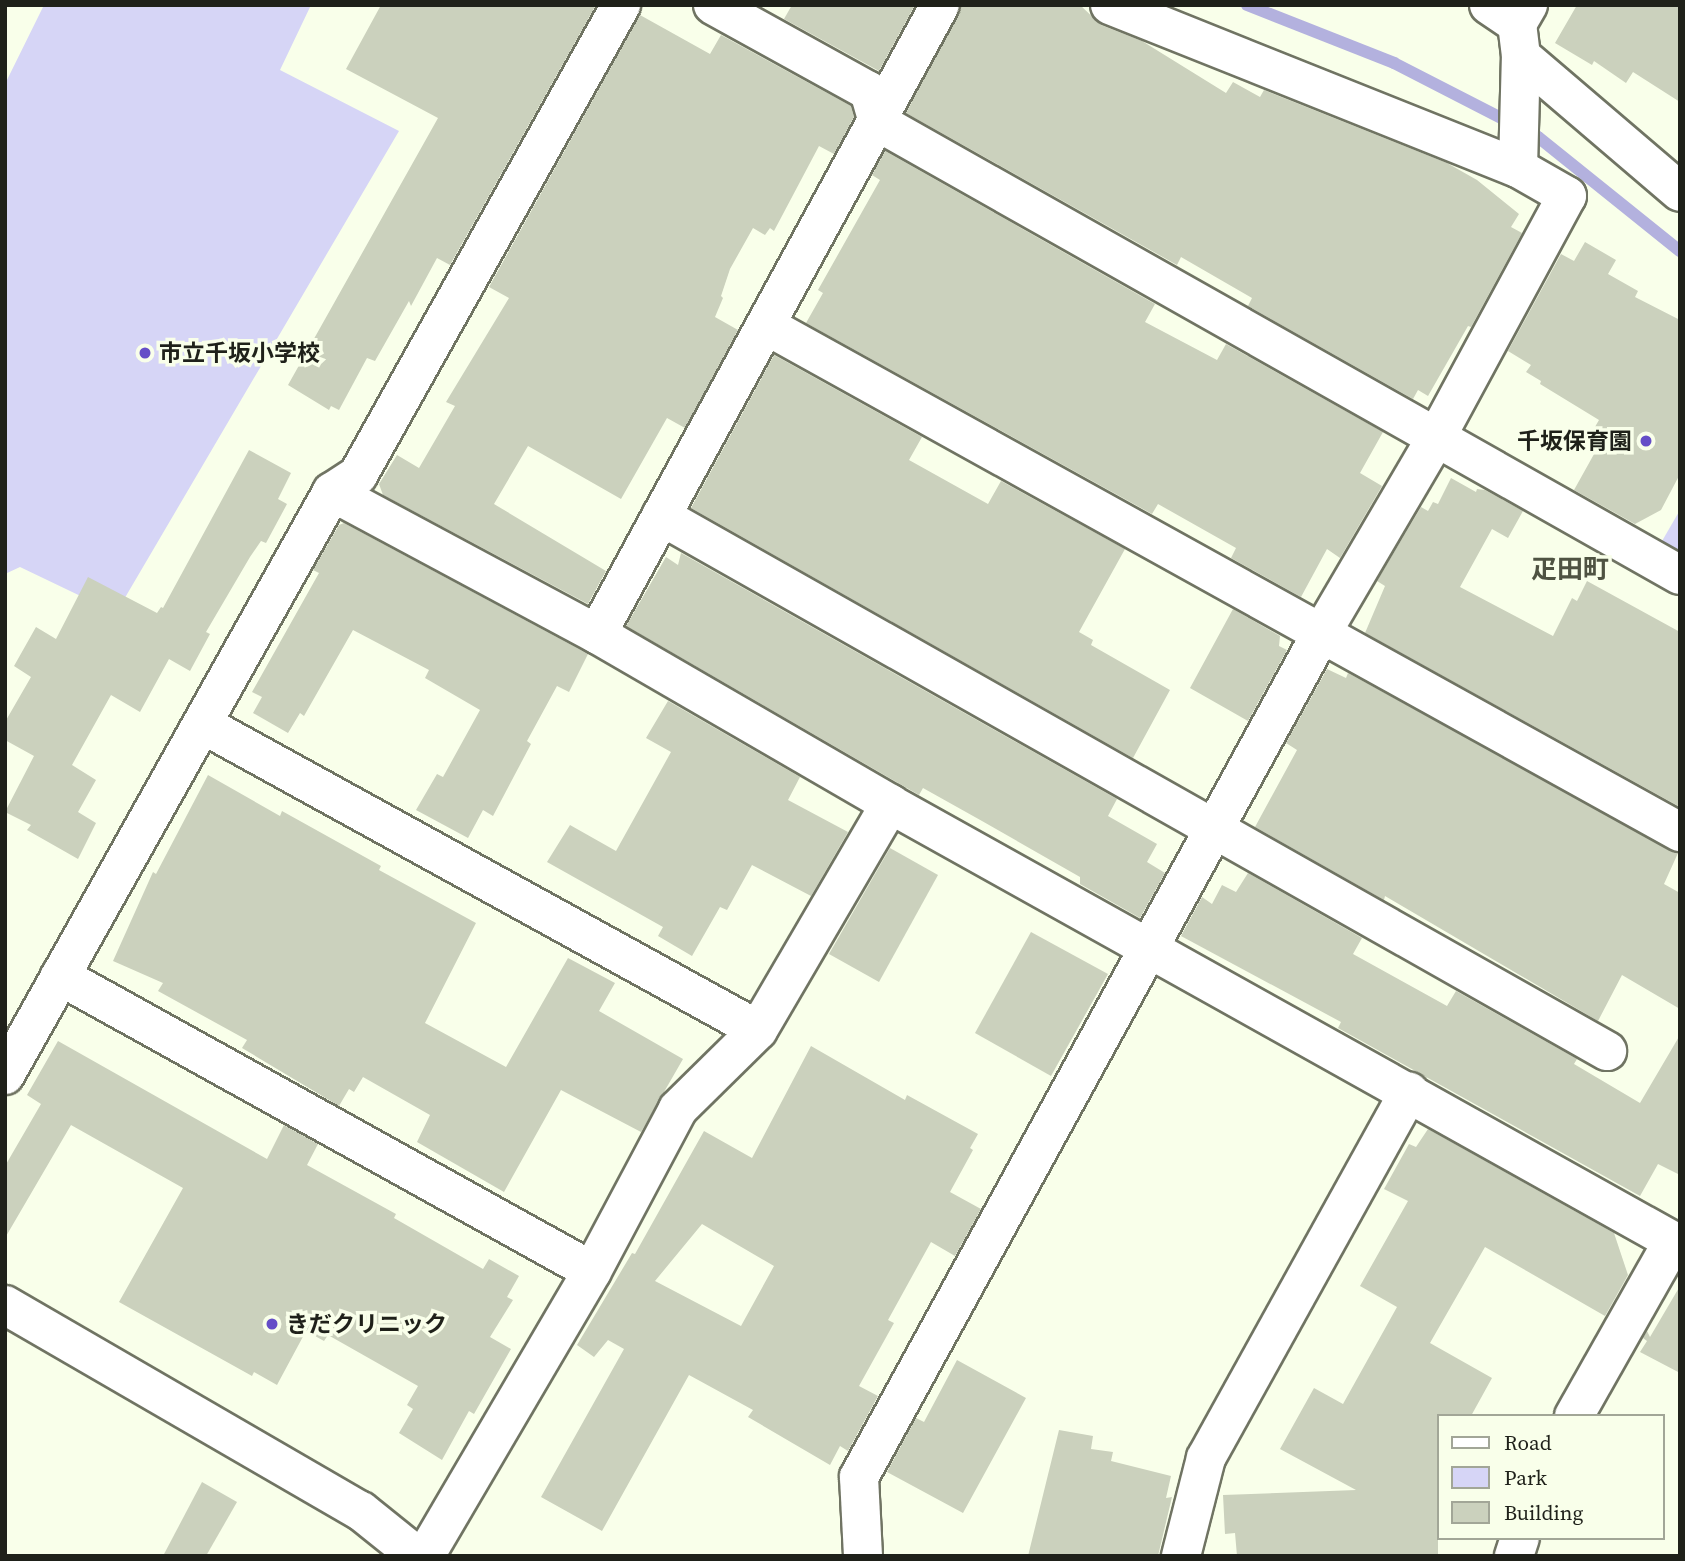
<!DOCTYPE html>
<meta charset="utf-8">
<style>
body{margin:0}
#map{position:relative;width:1685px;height:1561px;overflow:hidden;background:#f9ffea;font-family:"Source Serif 4","Noto Sans JP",serif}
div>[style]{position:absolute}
.green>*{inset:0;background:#d6d5f6}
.stream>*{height:12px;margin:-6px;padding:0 6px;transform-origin:6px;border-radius:6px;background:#b3b1de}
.building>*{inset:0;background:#cbd1bd}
.roads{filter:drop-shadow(2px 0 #707463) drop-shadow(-2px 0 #707463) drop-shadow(0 2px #707463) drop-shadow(0 -2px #707463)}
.minor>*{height:38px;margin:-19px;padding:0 19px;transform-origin:19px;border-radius:19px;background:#fff}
.tertiary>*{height:38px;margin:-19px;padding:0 19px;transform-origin:19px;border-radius:19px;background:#fff}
.dots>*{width:19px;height:19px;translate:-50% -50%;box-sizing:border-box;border:4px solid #f9ffea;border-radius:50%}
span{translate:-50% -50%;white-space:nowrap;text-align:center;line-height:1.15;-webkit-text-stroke:7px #f9ffea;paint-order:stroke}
.poi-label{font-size:23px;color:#1f211a;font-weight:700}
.left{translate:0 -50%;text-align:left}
.right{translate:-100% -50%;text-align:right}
.quarter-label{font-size:26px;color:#4f5342;font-weight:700}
.frame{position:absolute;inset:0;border:7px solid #1f211a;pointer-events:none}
.legend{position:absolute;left:1437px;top:1414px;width:228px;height:126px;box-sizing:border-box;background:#f9ffea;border:2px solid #a2a697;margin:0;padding:9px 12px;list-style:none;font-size:21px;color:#1f211a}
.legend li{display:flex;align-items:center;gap:14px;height:35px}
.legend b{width:35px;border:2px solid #a2a697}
</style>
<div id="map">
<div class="green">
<i style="clip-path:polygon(44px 5px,311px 5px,280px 70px,399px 131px,116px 613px,20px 567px,5px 574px,5px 84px)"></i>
<i style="clip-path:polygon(1680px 510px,1680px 560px,1658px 548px)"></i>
</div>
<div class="stream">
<i style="left:1247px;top:5px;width:158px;rotate:21.5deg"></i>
<i style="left:1394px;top:63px;width:162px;rotate:27.2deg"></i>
<i style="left:1538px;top:137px;width:182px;rotate:38.8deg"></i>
</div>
<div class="building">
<i style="clip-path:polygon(381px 5px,596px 5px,450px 265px,437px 258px,411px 306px,409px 301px,375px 361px,367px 358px,339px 410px,331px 406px,329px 410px,288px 385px,438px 118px,346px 69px)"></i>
<i style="clip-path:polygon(792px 5px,915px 5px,879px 71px,784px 19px)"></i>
<i style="clip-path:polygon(962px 5px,1080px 5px,1101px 25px,1142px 41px,1226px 93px,1233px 82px,1260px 97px,1264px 90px,1447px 163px,1477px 180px,1519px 214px,1511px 227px,1522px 233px,1471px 327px,1468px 326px,1428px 396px,1418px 390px,1413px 399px,1248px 306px,1252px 298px,1181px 257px,1177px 265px,906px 113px)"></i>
<i style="clip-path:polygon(1577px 5px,1680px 5px,1680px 102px,1633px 72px,1626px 83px,1594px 61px,1592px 65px,1555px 43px)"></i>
<i style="clip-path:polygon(640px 15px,710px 54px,721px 35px,851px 106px,854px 117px,834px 154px,819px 146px,774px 231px,770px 228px,765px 235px,753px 228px,730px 269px,721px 296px,723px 298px,715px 317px,738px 330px,685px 428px,667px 418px,621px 499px,528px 446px,494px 504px,606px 571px,588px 604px,383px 495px,379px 484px,397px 455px,419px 468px,455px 406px,446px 402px,509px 298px,489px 287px)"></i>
<i style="clip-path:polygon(885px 151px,1155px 304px,1145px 322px,1217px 360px,1226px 344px,1383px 432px,1360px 473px,1382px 486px,1340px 558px,1327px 549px,1301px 597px,1231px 558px,1236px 548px,1158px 504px,1152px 514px,806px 323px,823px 293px,818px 290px,880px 180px,872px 175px)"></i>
<i style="clip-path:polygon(1585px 242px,1616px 260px,1608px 274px,1638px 291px,1635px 297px,1680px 320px,1680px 474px,1661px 510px,1635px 524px,1574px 490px,1603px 438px,1592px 432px,1599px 420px,1540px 384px,1541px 381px,1526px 372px,1531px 365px,1508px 351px,1561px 254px,1574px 261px)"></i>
<i style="clip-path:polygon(774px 355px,922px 437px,909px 460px,988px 504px,1001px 481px,1125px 549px,1079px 632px,1093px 640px,1091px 645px,1170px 690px,1133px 758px,691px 508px)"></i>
<i style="clip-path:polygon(249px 450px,291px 473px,278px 499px,287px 504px,266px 543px,261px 541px,250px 557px,206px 632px,210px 634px,190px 671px,169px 659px,140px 712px,111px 695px,72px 765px,96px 780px,78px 812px,96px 823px,78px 859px,27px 830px,31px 825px,5px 812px,34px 756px,5px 740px,5px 722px,31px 677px,14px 666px,36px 627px,56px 639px,88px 577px,157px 613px,161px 607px,163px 608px)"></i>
<i style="clip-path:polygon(1451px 478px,1476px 492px,1477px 489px,1485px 490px,1523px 511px,1508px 538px,1492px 529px,1460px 587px,1553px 636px,1572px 598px,1577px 601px,1587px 581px,1680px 632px,1680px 807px,1365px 633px,1385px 586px,1377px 581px,1421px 507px,1428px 511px,1433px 502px,1438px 504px)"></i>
<i style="clip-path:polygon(344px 523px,588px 654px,569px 692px,557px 686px,527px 741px,531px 744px,493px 816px,483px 810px,468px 838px,416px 810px,437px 774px,443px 777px,480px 710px,425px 678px,429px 670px,353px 630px,304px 716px,300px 713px,288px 733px,253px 713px,262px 697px,252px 692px,319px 573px,313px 570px,339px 525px)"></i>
<i style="clip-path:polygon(681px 553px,1117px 799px,1108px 816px,1157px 844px,1147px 862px,1165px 873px,1140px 918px,1080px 884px,1080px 877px,982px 821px,923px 788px,919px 795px,626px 626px,666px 557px,678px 565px)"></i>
<i style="clip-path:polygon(1233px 609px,1280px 636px,1279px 646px,1287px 650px,1248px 721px,1190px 688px)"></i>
<i style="clip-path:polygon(1327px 669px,1346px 678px,1348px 673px,1678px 853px,1664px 884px,1680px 893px,1680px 1009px,1622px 975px,1598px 1021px,1385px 896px,1384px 900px,1255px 827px,1297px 750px,1286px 743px)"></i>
<i style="clip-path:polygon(668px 701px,800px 777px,788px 800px,848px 832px,811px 896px,752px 865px,727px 910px,720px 907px,692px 956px,658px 936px,663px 927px,547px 862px,570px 825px,616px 851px,671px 752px,646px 738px)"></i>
<i style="clip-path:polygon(208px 775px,280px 816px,282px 811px,381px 866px,379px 870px,476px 923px,425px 1023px,506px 1067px,568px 958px,615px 983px,599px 1011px,683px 1059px,641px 1132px,561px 1090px,504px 1192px,417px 1142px,430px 1115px,363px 1077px,354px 1092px,349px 1089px,339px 1106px,242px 1048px,247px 1040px,158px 991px,163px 983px,113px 961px,153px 872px,156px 874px)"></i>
<i style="clip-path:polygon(890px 848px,938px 875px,879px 982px,829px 954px)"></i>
<i style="clip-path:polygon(1248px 873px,1362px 938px,1353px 954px,1447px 1006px,1456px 991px,1577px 1059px,1574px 1064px,1640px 1103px,1680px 1035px,1680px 1175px,1658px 1164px,1640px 1196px,1338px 1028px,1341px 1022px,1181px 936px,1202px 897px,1212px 904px,1222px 885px,1236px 892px)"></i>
<i style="clip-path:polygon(1031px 932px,1108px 974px,1051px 1076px,975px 1033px)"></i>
<i style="clip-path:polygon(58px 1041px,267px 1159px,284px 1125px,318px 1144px,307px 1165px,396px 1214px,394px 1218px,483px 1269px,489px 1259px,519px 1276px,507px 1297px,513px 1300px,490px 1337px,511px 1349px,474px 1414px,469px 1411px,442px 1460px,399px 1433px,413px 1409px,407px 1405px,418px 1386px,328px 1335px,324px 1341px,306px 1331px,277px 1385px,254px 1372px,252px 1376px,119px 1302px,183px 1188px,71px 1125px,5px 1238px,5px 1166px,41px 1104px,27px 1095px)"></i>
<i style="clip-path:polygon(evenodd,811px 1046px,905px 1100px,907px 1095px,978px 1134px,970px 1148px,973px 1150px,950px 1192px,981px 1209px,955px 1256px,931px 1242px,888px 1320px,894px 1323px,859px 1386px,878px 1396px,848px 1451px,840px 1446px,830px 1465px,748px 1417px,753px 1410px,689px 1375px,602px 1531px,541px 1497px,624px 1349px,608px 1340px,594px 1357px,577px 1345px,632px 1253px,635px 1254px,704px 1131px,752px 1158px,811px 1046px,702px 1224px,774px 1266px,741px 1326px,655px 1281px,702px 1224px)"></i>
<i style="clip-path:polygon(1428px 1129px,1614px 1233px,1628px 1275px,1605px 1316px,1485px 1247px,1430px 1343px,1492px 1378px,1471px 1416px,1438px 1416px,1438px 1556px,1237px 1556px,1235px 1533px,1225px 1534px,1223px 1495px,1356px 1490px,1280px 1449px,1314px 1388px,1343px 1404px,1397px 1307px,1360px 1286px,1408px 1201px,1384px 1189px,1409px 1144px,1416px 1147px)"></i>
<i style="clip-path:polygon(1680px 1286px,1680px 1373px,1640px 1352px,1647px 1341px,1643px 1338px,1647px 1331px,1650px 1337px)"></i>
<i style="clip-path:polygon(957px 1360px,1026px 1398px,963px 1513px,887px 1472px,916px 1418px,924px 1422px)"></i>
<i style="clip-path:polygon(1059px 1430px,1093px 1436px,1091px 1449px,1113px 1452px,1111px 1461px,1171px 1476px,1166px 1498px,1172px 1497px,1158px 1556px,1028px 1556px)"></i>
<i style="clip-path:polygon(202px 1482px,237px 1502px,206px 1556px,163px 1556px)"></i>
</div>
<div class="roads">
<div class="minor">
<i style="left:713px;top:5px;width:178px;rotate:28.9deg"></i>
<i style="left:869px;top:91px;width:32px;rotate:74deg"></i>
<i style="left:878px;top:122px;width:921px;rotate:29.46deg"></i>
<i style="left:1110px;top:5px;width:439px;rotate:21.8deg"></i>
<i style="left:1489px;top:5px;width:34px;rotate:34deg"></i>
<i style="left:1521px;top:56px;width:209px;rotate:40.5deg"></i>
<i style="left:767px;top:326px;width:1044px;rotate:29deg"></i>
<i style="left:332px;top:492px;width:301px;rotate:28.2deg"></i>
<i style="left:597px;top:634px;width:339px;rotate:30.1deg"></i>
<i style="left:890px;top:804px;width:905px;rotate:29.17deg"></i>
<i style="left:661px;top:516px;width:1087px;rotate:29.49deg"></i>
<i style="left:597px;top:634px;width:716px;rotate:-61.4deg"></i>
<i style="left:204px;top:725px;width:632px;rotate:28.83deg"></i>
<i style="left:60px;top:976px;width:608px;rotate:29.01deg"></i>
<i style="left:5px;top:1075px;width:668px;rotate:-60.71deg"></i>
<i style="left:332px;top:492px;width:31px;rotate:-33deg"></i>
<i style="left:358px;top:475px;width:539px;rotate:-60.77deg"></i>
<i style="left:1574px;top:1416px;width:201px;rotate:-60.5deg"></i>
<i style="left:425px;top:1556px;width:330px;rotate:-59.6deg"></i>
<i style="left:592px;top:1271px;width:183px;rotate:-62deg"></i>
<i style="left:678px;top:1109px;width:112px;rotate:-44.6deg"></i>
<i style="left:758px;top:1030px;width:262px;rotate:-59.7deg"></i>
<i style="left:863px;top:1556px;width:79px;rotate:-92.9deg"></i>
<i style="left:859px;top:1477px;width:961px;rotate:-61.28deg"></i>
<i style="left:1321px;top:634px;width:229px;rotate:-59.6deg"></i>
<i style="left:1437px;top:436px;width:273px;rotate:-61.6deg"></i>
<i style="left:1567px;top:196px;width:56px;rotate:-150.3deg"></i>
<i style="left:1518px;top:168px;width:112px;rotate:-88.5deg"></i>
<i style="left:1521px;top:56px;width:32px;rotate:-97deg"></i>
<i style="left:1517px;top:24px;width:22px;rotate:-60deg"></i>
<i style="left:1181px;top:1556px;width:101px;rotate:-75.7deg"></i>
<i style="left:1206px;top:1458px;width:419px;rotate:-61deg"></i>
<i style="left:1514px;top:1556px;width:19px;rotate:-72deg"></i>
</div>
<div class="tertiary">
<i style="left:5px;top:1305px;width:411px;rotate:30.1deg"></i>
<i style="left:361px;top:1511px;width:72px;rotate:38.8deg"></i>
</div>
</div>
<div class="dots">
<i style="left:145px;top:353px;background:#654ec7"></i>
<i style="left:1646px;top:441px;background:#654ec7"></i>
<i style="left:272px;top:1324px;background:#654ec7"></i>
</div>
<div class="poi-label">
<span class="left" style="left:159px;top:353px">市立千坂小学校</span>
<span class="right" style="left:1632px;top:441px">千坂保育園</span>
<span class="left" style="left:286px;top:1324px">きだクリニック</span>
</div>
<div class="quarter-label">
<span style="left:1570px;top:570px">疋田町</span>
</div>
<div class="frame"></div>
<ul class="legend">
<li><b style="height:9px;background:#fff"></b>Road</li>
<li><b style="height:19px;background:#d6d5f6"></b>Park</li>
<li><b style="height:19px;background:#cbd1bd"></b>Building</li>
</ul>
</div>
